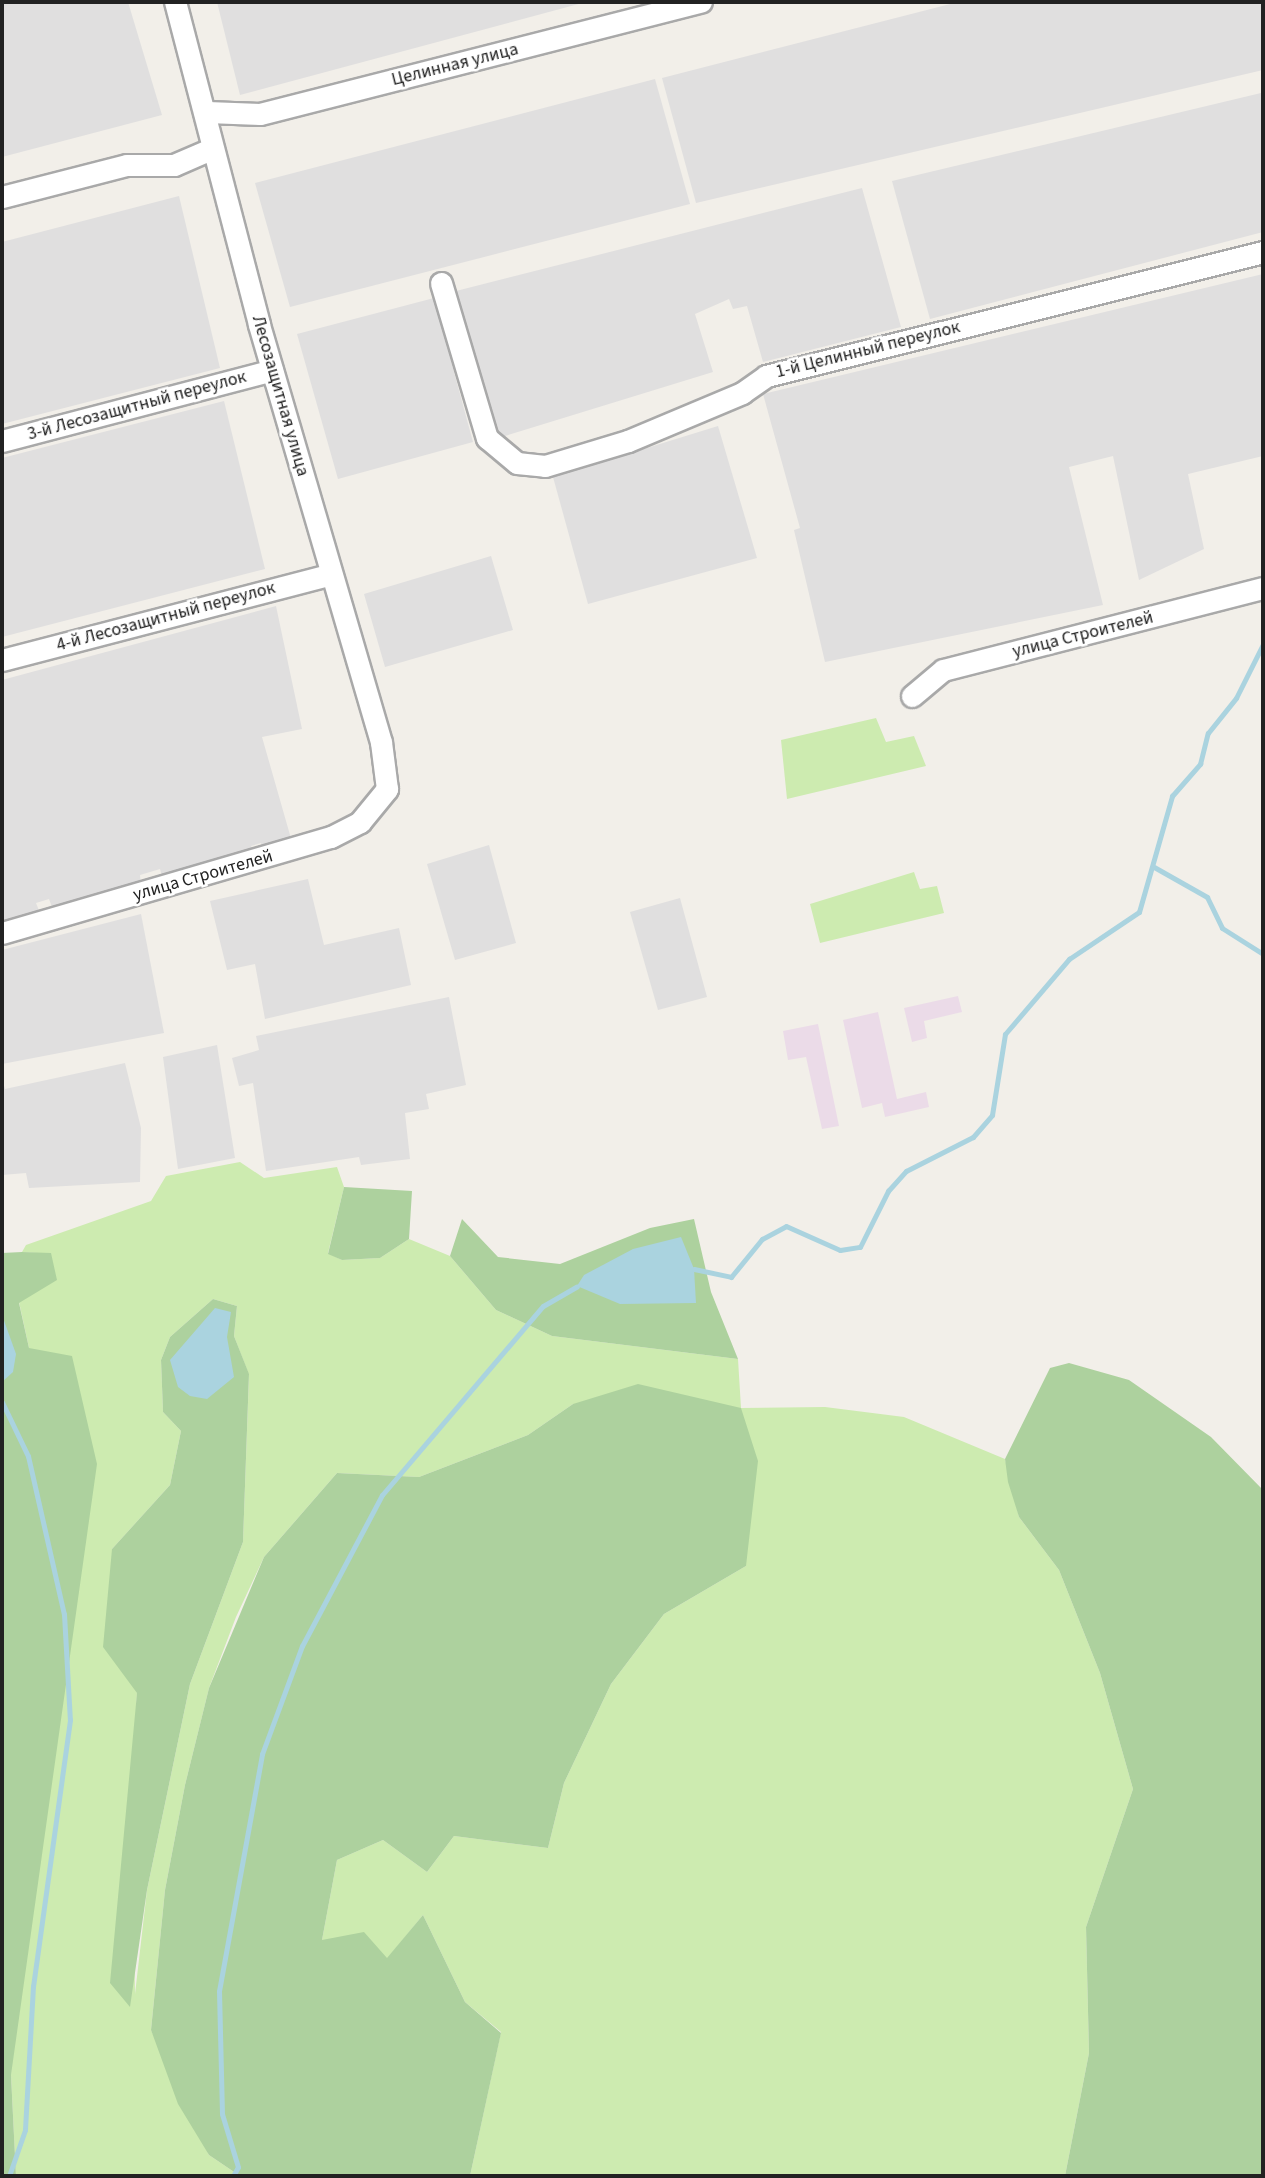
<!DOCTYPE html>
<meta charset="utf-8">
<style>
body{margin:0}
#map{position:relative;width:1265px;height:2178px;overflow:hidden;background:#f2efe9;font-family:"Source Sans 3",sans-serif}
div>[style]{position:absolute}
.residential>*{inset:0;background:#e0dfdf}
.industrial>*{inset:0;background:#ebdbe8}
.grass>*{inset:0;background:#cdebb0}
.forest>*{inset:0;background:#add19e}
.water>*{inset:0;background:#aad3df}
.stream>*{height:5px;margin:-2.5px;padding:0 2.5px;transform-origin:2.5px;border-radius:2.5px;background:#aad3df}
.roads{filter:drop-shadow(2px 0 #a9a9a9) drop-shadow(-2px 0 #a9a9a9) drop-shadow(0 2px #a9a9a9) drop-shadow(0 -2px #a9a9a9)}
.street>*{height:21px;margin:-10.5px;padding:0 10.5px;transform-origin:10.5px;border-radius:10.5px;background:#fff}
span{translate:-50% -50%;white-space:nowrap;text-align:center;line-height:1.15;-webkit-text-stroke:5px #fff;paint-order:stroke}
.street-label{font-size:18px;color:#222}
.frame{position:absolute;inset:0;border:4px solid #222;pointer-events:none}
</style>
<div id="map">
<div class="residential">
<i style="clip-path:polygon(2px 2px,128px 2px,162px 115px,2px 157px)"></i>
<i style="clip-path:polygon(217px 2px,586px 2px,240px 95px)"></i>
<i style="clip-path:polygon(958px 2px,1263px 2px,1263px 70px,696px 203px,662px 78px)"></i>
<i style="clip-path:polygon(655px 79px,690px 204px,290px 307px,255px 183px)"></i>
<i style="clip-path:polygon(1261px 93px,1263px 232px,930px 319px,892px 181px)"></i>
<i style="clip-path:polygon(862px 188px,901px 327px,763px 362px,747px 306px,733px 309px,729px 299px,695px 314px,713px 372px,495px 439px,456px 291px)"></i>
<i style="clip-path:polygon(179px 196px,220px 368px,2px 424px,2px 242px)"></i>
<i style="clip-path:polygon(1263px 274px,1263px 456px,1188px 474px,1204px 549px,1139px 580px,1113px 456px,1069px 467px,1103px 605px,825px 662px,794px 530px,800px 528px,763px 394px)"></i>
<i style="clip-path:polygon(434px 298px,473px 442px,338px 479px,297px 334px)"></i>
<i style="clip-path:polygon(224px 401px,265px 569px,2px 637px,2px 458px)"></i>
<i style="clip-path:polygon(718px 426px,757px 558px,588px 604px,553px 477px)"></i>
<i style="clip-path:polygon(491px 556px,513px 630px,385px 667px,364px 594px)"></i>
<i style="clip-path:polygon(276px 606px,302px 729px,262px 737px,292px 842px,263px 851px,261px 843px,251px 846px,253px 853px,163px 880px,160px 869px,140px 875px,141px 886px,53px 910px,49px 899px,36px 903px,40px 913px,2px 924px,2px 680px)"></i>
<i style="clip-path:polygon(489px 845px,516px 943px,455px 960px,427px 864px)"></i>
<i style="clip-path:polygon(308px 879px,324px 945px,399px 928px,411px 985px,265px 1019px,255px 964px,227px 970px,210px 901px)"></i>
<i style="clip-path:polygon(680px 898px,707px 997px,658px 1010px,630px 912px)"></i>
<i style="clip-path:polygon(141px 914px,164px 1033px,2px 1064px,2px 950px)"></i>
<i style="clip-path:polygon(449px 997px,466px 1085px,426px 1094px,429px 1109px,405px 1113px,410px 1159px,361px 1165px,359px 1157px,266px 1171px,253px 1083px,239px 1086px,232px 1058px,259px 1050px,256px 1036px)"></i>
<i style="clip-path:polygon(217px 1045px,235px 1158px,178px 1169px,163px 1057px)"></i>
<i style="clip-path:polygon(125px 1063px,141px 1128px,140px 1182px,29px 1188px,26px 1173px,2px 1175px,2px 1079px,5px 1089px)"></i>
</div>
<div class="industrial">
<i style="clip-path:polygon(958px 996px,962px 1012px,924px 1021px,927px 1038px,912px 1042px,904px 1008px)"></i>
<i style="clip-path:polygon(878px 1012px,897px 1099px,926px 1092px,929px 1107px,885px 1117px,882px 1103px,862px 1108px,843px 1020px)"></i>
<i style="clip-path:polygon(818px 1024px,839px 1126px,822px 1129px,806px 1057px,788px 1060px,783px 1031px)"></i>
</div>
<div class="grass">
<i style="clip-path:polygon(876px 718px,886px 742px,914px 736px,926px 766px,787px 799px,781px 740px)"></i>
<i style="clip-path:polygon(914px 872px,920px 889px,937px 886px,944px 913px,820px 943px,810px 904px)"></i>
<i style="clip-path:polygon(evenodd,240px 1162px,264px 1178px,337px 1167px,344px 1187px,328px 1253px,342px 1260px,380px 1258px,409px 1239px,450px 1256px,496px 1310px,552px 1336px,738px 1359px,741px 1408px,825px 1407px,904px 1417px,1005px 1459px,1019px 1517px,1059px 1570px,1100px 1673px,1133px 1789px,1086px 1927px,1089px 2053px,1065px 2176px,470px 2176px,501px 2032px,465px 2002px,423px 1915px,387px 1959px,322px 1940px,337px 1860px,383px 1840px,427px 1872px,454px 1836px,548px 1848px,564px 1783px,611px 1684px,664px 1614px,746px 1566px,573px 1404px,528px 1435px,419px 1477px,337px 1473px,264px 1557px,236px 1617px,209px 1688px,185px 1785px,165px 1890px,151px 2030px,209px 2155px,240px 2176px,16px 2176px,11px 2075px,29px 1348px,19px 1302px,51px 1254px,22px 1252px,26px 1245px,151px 1201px,166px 1176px,240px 1162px,213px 1299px,237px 1306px,234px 1336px,249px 1375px,243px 1542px,190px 1684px,147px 1890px,135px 1994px,132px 1789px,137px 1693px,112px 1549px,170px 1485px,181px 1431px,163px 1412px,161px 1360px,170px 1337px,213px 1299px)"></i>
</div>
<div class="forest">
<i style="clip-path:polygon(344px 1187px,412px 1191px,409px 1239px,380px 1258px,342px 1260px,328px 1254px)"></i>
<i style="clip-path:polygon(462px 1219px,498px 1257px,560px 1264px,650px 1228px,694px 1219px,711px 1292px,738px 1359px,552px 1336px,496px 1310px,450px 1256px)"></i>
<i style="clip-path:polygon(22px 1252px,51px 1253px,57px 1280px,19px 1303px,29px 1348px,72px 1356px,97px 1464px,11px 2075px,16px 2176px,2px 2176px,2px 1253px)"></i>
<i style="clip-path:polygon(213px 1299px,237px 1306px,234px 1336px,249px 1374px,243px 1542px,190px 1684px,147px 1890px,130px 2007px,110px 1983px,137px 1693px,103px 1647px,112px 1549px,170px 1485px,181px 1431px,163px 1412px,161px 1360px,170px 1337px)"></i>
<i style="clip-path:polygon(1069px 1363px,1129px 1380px,1211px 1437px,1263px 1490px,1263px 2176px,1065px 2176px,1089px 2053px,1086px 1927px,1133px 1789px,1100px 1673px,1059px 1570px,1019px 1517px,1008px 1482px,1005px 1459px,1050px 1368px)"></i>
<i style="clip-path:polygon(638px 1384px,741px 1408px,758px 1461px,746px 1566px,664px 1614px,611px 1684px,564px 1783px,548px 1848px,454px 1836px,427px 1872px,383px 1840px,337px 1860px,322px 1940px,364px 1932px,387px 1958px,423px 1915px,465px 2002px,501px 2033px,470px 2176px,240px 2176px,209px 2155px,178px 2104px,151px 2030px,165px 1890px,185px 1785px,209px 1688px,264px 1557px,337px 1473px,419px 1477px,528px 1435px,573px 1404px)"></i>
</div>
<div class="water">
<i style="clip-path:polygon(681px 1237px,694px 1269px,696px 1303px,620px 1304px,577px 1286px,584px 1275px,633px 1249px)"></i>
<i style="clip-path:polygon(215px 1308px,231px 1312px,227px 1337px,234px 1377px,207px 1399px,190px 1396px,178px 1387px,170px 1360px)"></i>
<i style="clip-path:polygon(2px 1315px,16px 1354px,13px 1372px,2px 1382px)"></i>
</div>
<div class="stream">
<i style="left:1154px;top:867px;width:61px;rotate:29.5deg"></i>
<i style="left:1207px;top:897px;width:34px;rotate:64deg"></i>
<i style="left:1222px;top:928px;width:49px;rotate:32.4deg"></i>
<i style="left:694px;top:1269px;width:38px;rotate:12deg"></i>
<i style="left:731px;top:1277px;width:49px;rotate:-50.8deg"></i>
<i style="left:762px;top:1239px;width:27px;rotate:-28deg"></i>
<i style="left:786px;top:1226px;width:59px;rotate:24deg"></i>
<i style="left:840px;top:1250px;width:20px;rotate:-9deg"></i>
<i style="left:860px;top:1247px;width:63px;rotate:-63.4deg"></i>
<i style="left:888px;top:1191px;width:27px;rotate:-48deg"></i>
<i style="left:906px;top:1171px;width:75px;rotate:-26.9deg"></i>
<i style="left:973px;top:1137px;width:29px;rotate:-49deg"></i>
<i style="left:992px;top:1115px;width:82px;rotate:-80.9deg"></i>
<i style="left:1005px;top:1034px;width:99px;rotate:-49.5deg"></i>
<i style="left:1069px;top:959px;width:84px;rotate:-33.9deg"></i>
<i style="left:1139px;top:912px;width:121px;rotate:-74.1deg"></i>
<i style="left:1172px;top:796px;width:43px;rotate:-48.8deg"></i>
<i style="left:1200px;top:764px;width:32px;rotate:-76deg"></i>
<i style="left:1208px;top:733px;width:45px;rotate:-51.3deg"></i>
<i style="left:1236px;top:698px;width:60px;rotate:-63.4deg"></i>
<i style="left:2px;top:1402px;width:60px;rotate:64.3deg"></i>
<i style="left:28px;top:1456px;width:162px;rotate:77.2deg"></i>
<i style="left:64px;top:1614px;width:106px;rotate:86.8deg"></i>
<i style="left:70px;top:1720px;width:269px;rotate:97.9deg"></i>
<i style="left:33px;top:1986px;width:144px;rotate:93.2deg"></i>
<i style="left:25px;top:2130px;width:49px;rotate:109.2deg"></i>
<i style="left:233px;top:2176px;width:10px;rotate:-61deg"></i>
<i style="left:238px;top:2167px;width:55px;rotate:-106.8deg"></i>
<i style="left:222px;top:2114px;width:123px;rotate:-91.4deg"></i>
<i style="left:219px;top:1991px;width:241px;rotate:-79.7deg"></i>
<i style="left:262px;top:1754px;width:115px;rotate:-69.7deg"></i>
<i style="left:302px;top:1646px;width:171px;rotate:-62.1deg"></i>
<i style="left:382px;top:1495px;width:248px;rotate:-49.6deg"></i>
<i style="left:543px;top:1306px;width:39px;rotate:-30deg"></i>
</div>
<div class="roads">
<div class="street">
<i style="left:207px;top:112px;width:53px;rotate:2.2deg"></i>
<i style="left:260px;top:114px;width:455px;rotate:-14.3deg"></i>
<i style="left:2px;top:197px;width:129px;rotate:-14.4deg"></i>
<i style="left:127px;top:165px;width:47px"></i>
<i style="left:174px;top:165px;width:40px;rotate:-23.4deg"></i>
<i style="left:441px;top:283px;width:162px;rotate:73.5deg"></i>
<i style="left:487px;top:438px;width:39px;rotate:40deg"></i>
<i style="left:517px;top:463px;width:28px;rotate:6deg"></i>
<i style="left:545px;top:466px;width:87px;rotate:-16.8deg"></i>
<i style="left:628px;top:441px;width:124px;rotate:-22.8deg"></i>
<i style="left:742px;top:393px;width:29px;rotate:-35deg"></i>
<i style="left:766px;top:376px;width:512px;rotate:-14.01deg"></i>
<i style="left:2px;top:441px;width:279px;rotate:-14.7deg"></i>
<i style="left:2px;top:660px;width:340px;rotate:-14.6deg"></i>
<i style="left:912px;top:696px;width:40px;rotate:-40deg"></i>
<i style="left:943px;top:670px;width:330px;rotate:-14.4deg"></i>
<i style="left:2px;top:933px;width:343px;rotate:-16.3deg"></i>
<i style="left:331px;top:837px;width:33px;rotate:-27deg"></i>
<i style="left:360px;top:822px;width:43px;rotate:-50.7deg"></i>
<i style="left:387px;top:789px;width:47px;rotate:-97.3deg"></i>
<i style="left:381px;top:742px;width:435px;rotate:-106.3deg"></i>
<i style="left:259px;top:324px;width:333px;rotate:-104.6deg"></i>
</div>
</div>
<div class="street-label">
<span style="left:455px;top:65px;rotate:-14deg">Целинная улица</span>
<span style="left:868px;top:350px;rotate:-14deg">1-й Целинный переулок</span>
<span style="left:280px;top:396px;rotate:74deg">Лесозащитная улица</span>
<span style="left:137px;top:406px;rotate:-15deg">3-й Лесозащитный переулок</span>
<span style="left:166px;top:617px;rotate:-15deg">4-й Лесозащитный переулок</span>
<span style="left:1083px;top:635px;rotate:-14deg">улица Строителей</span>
<span style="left:203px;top:876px;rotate:-16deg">улица Строителей</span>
</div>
<div class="frame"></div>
</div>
